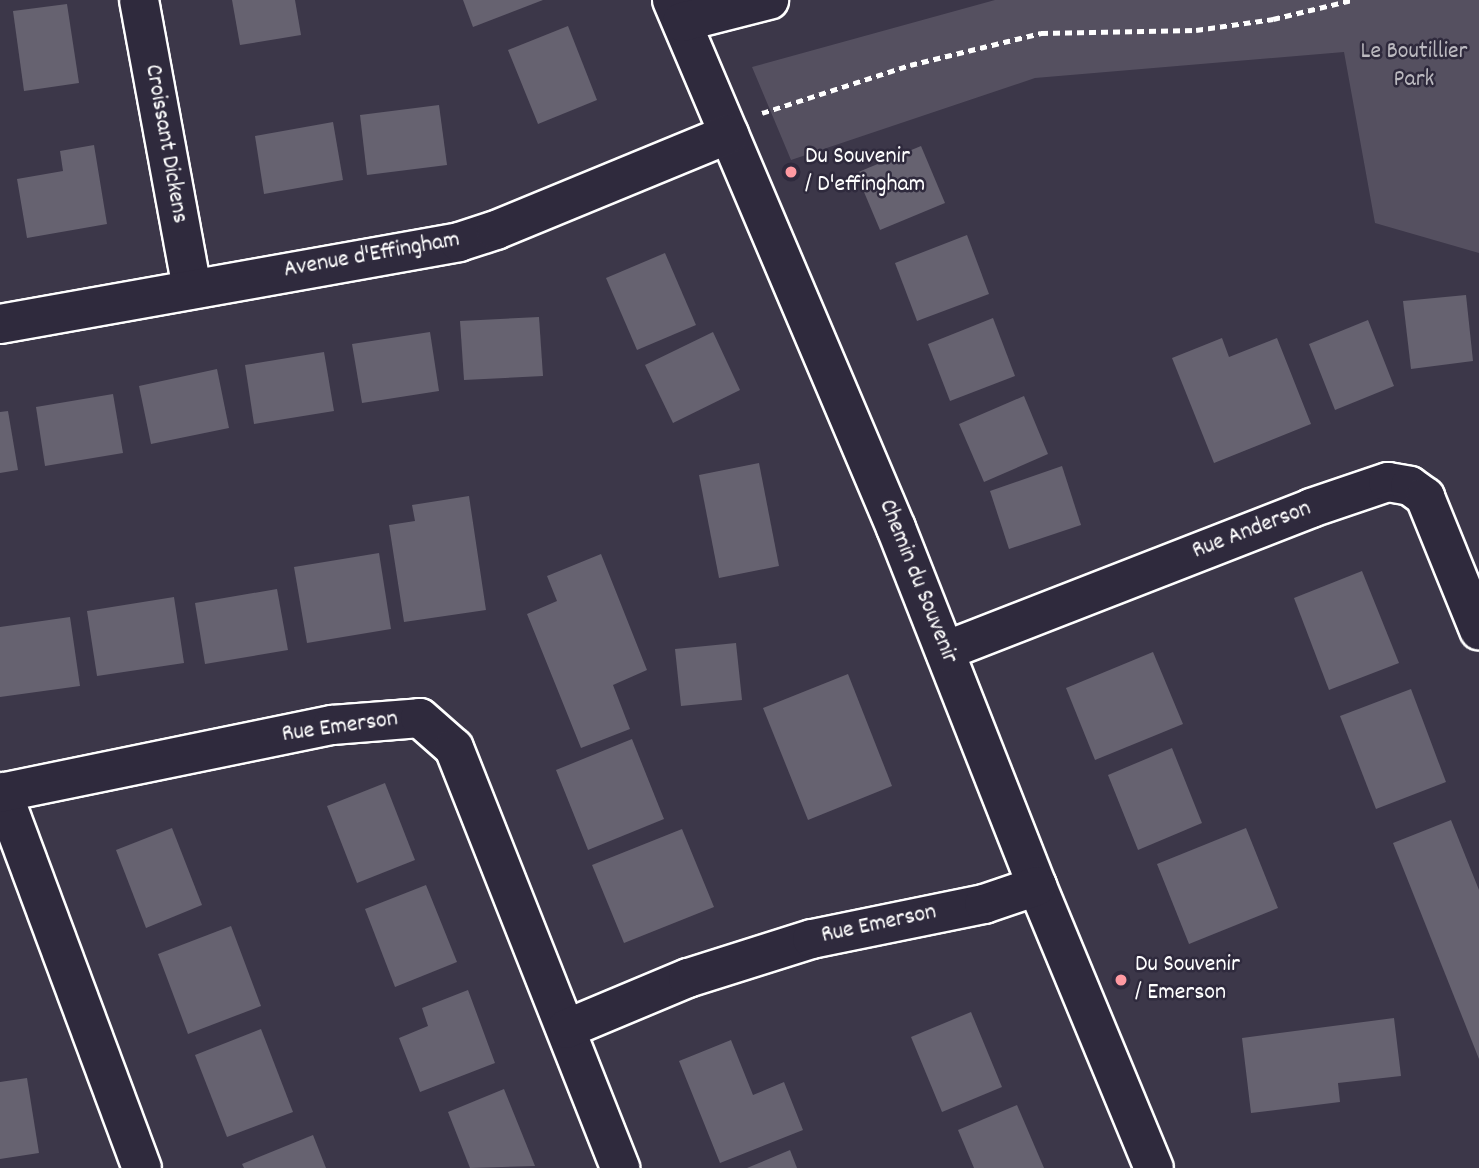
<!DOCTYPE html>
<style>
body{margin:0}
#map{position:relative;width:1479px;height:1168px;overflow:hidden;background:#3c3749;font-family:Dekko,sans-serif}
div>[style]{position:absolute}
.green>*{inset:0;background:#555060}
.building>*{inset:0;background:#666270}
.path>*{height:4.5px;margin-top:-2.25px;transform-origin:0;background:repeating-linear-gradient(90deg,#fff 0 7px,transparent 0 12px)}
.roads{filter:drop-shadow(2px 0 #fff) drop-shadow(-2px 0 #fff) drop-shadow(0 2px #fff) drop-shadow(0 -2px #fff)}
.minor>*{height:38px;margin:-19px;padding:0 19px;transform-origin:19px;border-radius:19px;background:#2f2a3d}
.dots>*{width:19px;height:19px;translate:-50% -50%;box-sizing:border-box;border:4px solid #2f2a3d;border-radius:50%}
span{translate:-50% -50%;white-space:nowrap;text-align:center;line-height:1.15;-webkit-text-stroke:5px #2f2a3d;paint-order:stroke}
.park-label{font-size:24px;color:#bbb9bf}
.street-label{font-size:24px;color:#fff}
.poi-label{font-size:24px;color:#fff}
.left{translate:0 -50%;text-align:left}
</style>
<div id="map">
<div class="green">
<i style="clip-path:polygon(995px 0,1479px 0,1479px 253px,1375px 223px,1344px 52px,1035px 78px,791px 160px,752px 67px)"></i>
</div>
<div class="building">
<i style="clip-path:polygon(232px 0,295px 0,301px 35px,240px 45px)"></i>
<i style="clip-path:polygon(463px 0,543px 0,473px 27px)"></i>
<i style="clip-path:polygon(67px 4px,79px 83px,24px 91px,13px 11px)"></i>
<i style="clip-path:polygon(568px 26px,597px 100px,538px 124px,508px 50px)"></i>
<i style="clip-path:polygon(439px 105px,447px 165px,367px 175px,360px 115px)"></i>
<i style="clip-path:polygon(333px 122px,343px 180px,264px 194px,255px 136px)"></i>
<i style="clip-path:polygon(94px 145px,107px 224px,27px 238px,17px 179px,63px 171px,60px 151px)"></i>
<i style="clip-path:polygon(921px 146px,945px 203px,880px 230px,856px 173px)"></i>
<i style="clip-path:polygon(967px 235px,989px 294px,917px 321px,895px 263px)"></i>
<i style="clip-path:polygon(665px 253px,696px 325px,637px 350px,606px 278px)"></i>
<i style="clip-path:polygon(1466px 295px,1473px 361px,1411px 369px,1403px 301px)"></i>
<i style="clip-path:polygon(539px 317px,543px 376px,464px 380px,460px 321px)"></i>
<i style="clip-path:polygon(993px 318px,1015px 376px,950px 401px,928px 344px)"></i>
<i style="clip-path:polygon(1368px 320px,1394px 386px,1335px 410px,1309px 344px)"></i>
<i style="clip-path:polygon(430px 332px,439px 391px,362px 403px,352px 344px)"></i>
<i style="clip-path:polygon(713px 332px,740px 390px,673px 423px,645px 365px)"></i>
<i style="clip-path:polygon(1222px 338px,1229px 357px,1277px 338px,1311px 424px,1214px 463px,1172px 358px)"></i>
<i style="clip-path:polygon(324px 352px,334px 411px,254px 424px,245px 365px)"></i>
<i style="clip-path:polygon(217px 369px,229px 428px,151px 444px,139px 386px)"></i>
<i style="clip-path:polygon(113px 394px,123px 453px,45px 466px,36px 407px)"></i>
<i style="clip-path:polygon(1024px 396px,1048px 454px,984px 482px,959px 424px)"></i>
<i style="clip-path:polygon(8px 411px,18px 470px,0 473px,0 412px)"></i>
<i style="clip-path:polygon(759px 463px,779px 566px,719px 578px,699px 475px)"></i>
<i style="clip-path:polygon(1062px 466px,1081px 525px,1009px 549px,990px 491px)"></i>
<i style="clip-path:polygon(469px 496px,486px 610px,404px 622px,389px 525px,415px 521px,412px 505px)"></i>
<i style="clip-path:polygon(379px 553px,391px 629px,307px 643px,294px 567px)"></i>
<i style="clip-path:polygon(601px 554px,647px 670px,613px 685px,630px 729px,581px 748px,527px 614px,557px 601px,547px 576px)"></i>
<i style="clip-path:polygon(1362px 571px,1399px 663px,1329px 690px,1294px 598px)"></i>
<i style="clip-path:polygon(277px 589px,288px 650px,205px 664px,195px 603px)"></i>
<i style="clip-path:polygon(174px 597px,184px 663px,97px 676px,87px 611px)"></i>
<i style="clip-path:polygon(70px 617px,80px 686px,0 697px,0 627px)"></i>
<i style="clip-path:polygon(736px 643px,742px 700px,681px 706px,675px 649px)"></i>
<i style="clip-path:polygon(1153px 652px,1183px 724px,1095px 760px,1066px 688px)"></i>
<i style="clip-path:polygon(848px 674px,892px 786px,808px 820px,763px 708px)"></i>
<i style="clip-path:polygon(1411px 689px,1446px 782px,1376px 809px,1340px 716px)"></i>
<i style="clip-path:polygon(632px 739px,664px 819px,588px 850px,556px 770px)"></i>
<i style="clip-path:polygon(1172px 748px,1202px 823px,1138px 850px,1108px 775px)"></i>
<i style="clip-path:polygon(385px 783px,415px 860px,357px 883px,327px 806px)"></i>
<i style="clip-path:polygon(1451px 820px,1479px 890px,1479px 1059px,1393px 843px)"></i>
<i style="clip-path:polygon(172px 828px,202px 905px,146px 928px,116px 850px)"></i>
<i style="clip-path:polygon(1246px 828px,1278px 908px,1189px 944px,1157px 864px)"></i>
<i style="clip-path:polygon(682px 829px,714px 907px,624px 943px,592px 865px)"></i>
<i style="clip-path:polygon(426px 885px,457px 962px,395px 987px,365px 909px)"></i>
<i style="clip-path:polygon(231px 926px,261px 1006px,188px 1034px,158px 954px)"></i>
<i style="clip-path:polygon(468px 990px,495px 1063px,420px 1092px,399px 1038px,428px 1026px,422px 1008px)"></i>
<i style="clip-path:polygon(971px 1012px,1002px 1087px,942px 1112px,911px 1037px)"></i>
<i style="clip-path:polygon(1394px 1018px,1401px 1076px,1338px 1083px,1340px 1102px,1251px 1113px,1242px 1038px)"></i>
<i style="clip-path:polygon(261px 1029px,293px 1112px,227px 1137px,195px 1055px)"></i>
<i style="clip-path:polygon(731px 1040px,753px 1095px,784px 1082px,803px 1130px,720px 1163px,679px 1061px)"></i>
<i style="clip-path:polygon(27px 1078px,39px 1153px,0 1159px,0 1082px)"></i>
<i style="clip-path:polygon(504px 1089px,535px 1166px,470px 1168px,448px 1112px)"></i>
<i style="clip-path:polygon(1017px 1105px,1044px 1168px,974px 1168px,958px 1130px)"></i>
<i style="clip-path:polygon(313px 1135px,326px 1168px,244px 1168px,242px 1164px)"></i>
<i style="clip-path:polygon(790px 1150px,797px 1168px,747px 1168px)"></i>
</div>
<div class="path">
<i style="left:762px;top:113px;width:156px;rotate:-18deg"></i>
<i style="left:910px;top:65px;width:135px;rotate:-13.7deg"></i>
<i style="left:1041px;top:33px;width:155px;rotate:-1.1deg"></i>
<i style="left:1196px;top:30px;width:78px;rotate:-8.1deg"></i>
<i style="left:1273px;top:19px;width:81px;rotate:-13.5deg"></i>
</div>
<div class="roads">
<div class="minor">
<i style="left:139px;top:0;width:294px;rotate:79.6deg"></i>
<i style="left:672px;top:0;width:574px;rotate:67.01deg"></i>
<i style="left:896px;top:528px;width:385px;rotate:68.5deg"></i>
<i style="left:1037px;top:886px;width:305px;rotate:67.5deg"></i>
<i style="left:682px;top:22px;width:90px;rotate:-14.2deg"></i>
<i style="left:0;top:324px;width:466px;rotate:-10.1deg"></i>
<i style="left:459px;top:242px;width:39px;rotate:-18deg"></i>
<i style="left:496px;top:230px;width:252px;rotate:-22.4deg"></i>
<i style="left:945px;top:651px;width:393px;rotate:-21.3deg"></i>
<i style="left:1311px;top:508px;width:81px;rotate:-18.7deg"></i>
<i style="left:1388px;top:482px;width:22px;rotate:10deg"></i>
<i style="left:1410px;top:486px;width:19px;rotate:36deg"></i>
<i style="left:1425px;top:497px;width:144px;rotate:67.9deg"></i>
<i style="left:2px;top:792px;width:401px;rotate:69.6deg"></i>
<i style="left:0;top:793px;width:339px;rotate:-11.6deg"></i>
<i style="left:332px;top:725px;width:88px;rotate:-4.5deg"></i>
<i style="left:420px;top:718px;width:45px;rotate:41.4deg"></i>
<i style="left:454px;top:748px;width:452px;rotate:68.4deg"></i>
<i style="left:566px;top:1029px;width:132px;rotate:-22.7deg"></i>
<i style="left:688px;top:978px;width:130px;rotate:-17.5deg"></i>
<i style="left:812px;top:939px;width:176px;rotate:-11.5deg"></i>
<i style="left:984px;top:904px;width:56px;rotate:-18.8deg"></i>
</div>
</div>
<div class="dots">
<i style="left:791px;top:172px;background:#ff9aa2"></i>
<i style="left:1121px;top:980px;background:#ff9aa2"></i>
</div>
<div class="park-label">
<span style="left:1414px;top:67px">Le Boutillier<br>Park</span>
</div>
<div class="street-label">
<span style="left:165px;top:144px;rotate:80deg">Croissant Dickens</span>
<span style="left:372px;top:256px;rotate:-10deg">Avenue d'Effingham</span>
<span style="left:1252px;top:531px;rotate:-21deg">Rue Anderson</span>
<span style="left:917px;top:582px;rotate:68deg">Chemin du Souvenir</span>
<span style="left:340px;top:728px;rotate:-8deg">Rue Emerson</span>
<span style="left:879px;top:925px;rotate:-12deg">Rue Emerson</span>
</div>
<div class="poi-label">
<span class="left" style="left:805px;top:172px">Du Souvenir<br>/ D'effingham</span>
<span class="left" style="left:1135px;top:980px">Du Souvenir<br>/ Emerson</span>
</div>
</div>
